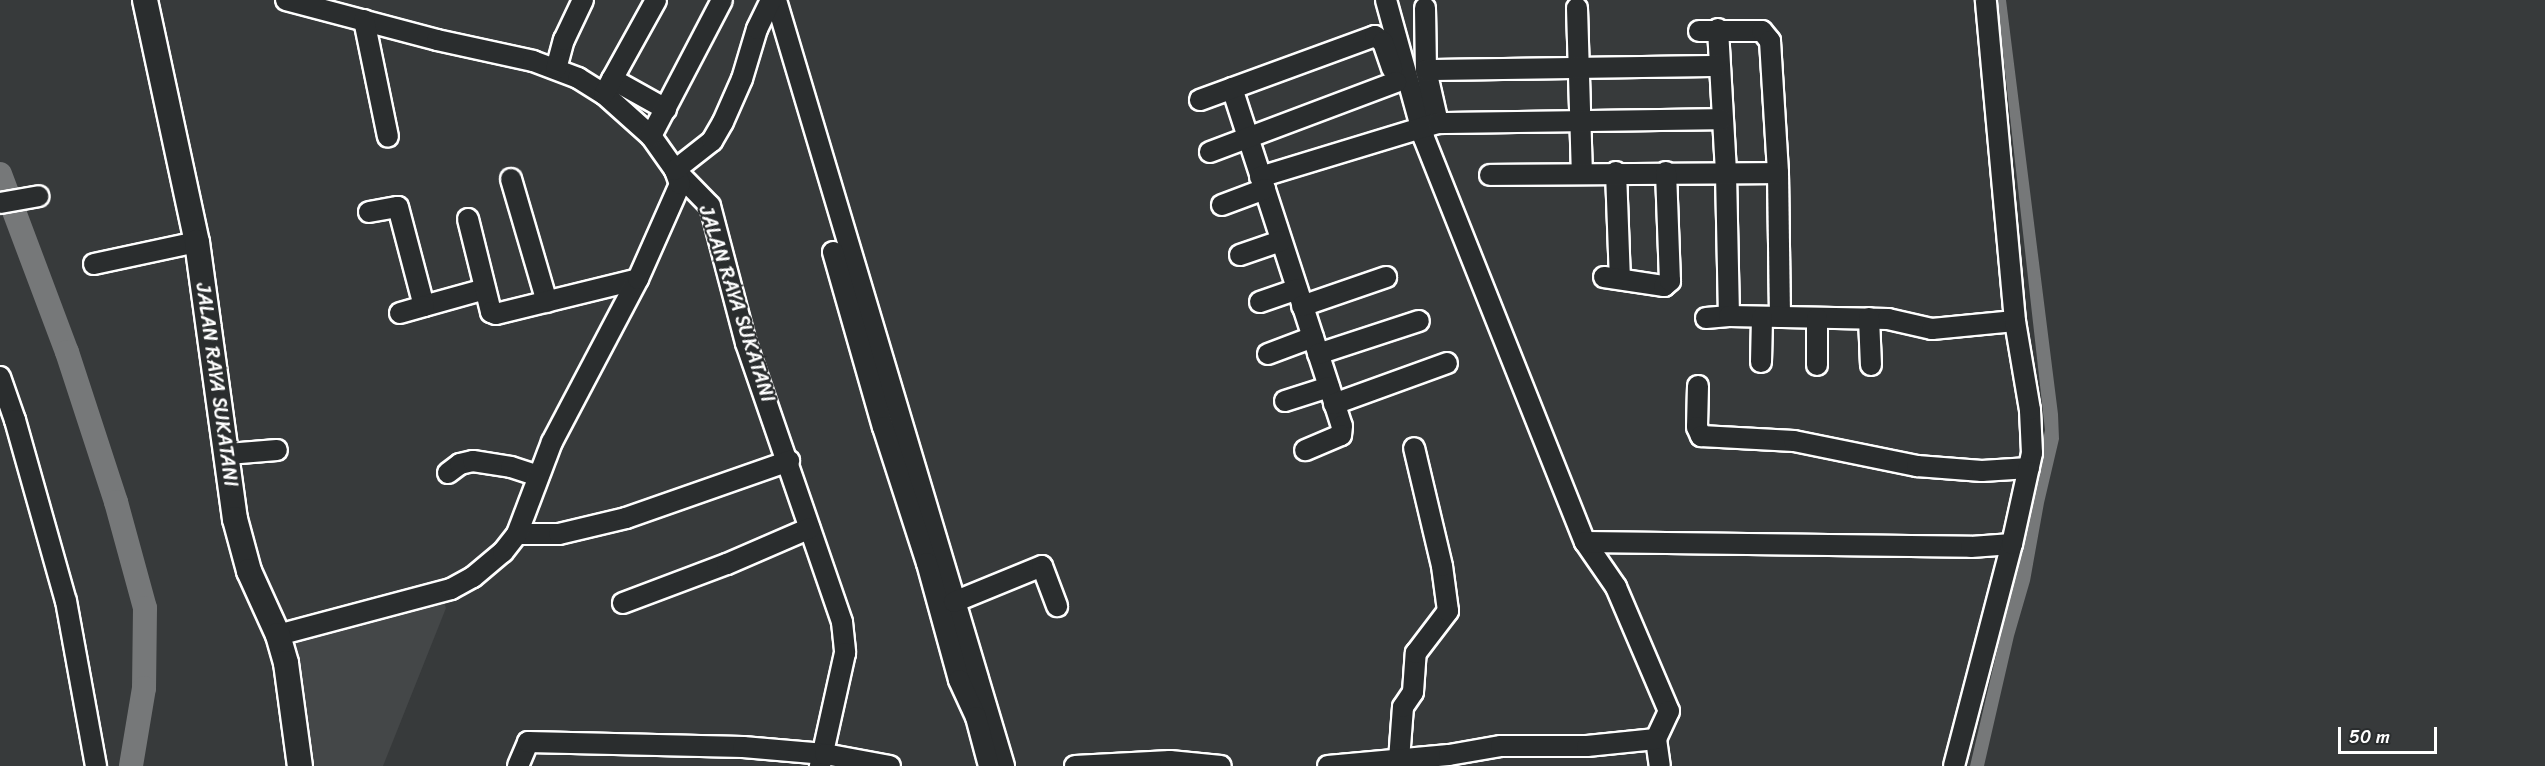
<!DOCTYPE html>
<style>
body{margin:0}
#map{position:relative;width:2545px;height:766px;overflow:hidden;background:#373a3b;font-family:Sriracha,sans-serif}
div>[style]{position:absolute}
.built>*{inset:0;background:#444748}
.water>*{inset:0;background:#767879}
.river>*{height:24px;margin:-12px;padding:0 12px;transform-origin:12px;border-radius:12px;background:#767879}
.roads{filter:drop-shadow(2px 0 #fff) drop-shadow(-2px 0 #fff) drop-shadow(0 2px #fff) drop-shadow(0 -2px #fff)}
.minor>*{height:20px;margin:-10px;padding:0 10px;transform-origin:10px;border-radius:10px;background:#2a2d2e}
.major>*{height:24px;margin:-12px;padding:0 12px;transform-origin:12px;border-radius:12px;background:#2a2d2e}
span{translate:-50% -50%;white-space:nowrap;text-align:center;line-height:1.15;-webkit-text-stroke:4.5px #2a2d2e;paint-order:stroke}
.street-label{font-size:20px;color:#fff}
.scale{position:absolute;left:2338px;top:727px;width:99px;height:27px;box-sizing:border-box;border:3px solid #fff;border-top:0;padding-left:8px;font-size:18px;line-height:21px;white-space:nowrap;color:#fff;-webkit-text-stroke:4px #2a2d2e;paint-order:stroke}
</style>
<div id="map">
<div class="built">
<i style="clip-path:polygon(443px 601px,446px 608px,383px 766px,305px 766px,285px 642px)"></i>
</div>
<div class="water">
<i style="clip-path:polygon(1997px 0,2006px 0,2058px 414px,2059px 439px,2044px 503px,2030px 581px,2014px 636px,1984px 766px,1970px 766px,2024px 536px,2045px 430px)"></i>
</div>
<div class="river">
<i style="left:0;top:174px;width:190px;rotate:69.4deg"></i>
<i style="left:67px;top:352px;width:158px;rotate:71.9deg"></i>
<i style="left:116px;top:502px;width:110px;rotate:74.7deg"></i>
<i style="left:145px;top:608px;width:80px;rotate:90.7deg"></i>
<i style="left:144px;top:688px;width:79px;rotate:99.5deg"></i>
</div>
<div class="roads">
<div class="minor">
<i style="left:286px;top:0;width:156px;rotate:14.8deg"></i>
<i style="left:437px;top:40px;width:98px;rotate:12.3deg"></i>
<i style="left:533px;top:61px;width:48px;rotate:20.7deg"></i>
<i style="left:578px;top:78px;width:31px;rotate:32deg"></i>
<i style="left:604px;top:94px;width:63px;rotate:41.8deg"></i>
<i style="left:651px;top:136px;width:42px;rotate:54.8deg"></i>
<i style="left:675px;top:170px;width:50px;rotate:45.8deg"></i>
<i style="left:710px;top:206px;width:142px;rotate:75.3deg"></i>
<i style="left:746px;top:343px;width:295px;rotate:71deg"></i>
<i style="left:842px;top:622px;width:31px;rotate:84deg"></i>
<i style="left:845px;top:653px;width:116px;rotate:102.5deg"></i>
<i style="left:776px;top:0;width:799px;rotate:73.42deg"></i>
<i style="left:1386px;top:0;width:143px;rotate:74.6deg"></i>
<i style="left:1424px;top:138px;width:435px;rotate:68.3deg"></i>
<i style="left:1585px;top:542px;width:55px;rotate:55.4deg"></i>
<i style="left:1616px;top:587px;width:135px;rotate:66.9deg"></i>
<i style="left:1669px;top:711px;width:31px;rotate:115deg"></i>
<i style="left:1656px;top:739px;width:27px;rotate:82deg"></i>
<i style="left:1425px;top:8px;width:62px;rotate:89.1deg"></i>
<i style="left:1426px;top:70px;width:54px;rotate:77.2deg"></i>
<i style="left:1577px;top:8px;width:165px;rotate:88.3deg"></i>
<i style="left:364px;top:20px;width:119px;rotate:78.4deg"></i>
<i style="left:1718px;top:29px;width:144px;rotate:86.8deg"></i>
<i style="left:1726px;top:173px;width:143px;rotate:88.8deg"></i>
<i style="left:1699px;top:31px;width:63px"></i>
<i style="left:1762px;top:31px;width:13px;rotate:51deg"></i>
<i style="left:1770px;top:41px;width:132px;rotate:86.5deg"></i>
<i style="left:1778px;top:173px;width:144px;rotate:89.2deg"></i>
<i style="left:556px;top:69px;width:30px;rotate:-75deg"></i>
<i style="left:564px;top:40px;width:44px;rotate:-64.6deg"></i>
<i style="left:1426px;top:70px;width:293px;rotate:-0.8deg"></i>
<i style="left:612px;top:79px;width:62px;rotate:29.1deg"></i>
<i style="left:1232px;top:88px;width:355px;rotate:72deg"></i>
<i style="left:1342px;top:426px;width:9px;rotate:96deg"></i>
<i style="left:1341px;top:435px;width:39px;rotate:157deg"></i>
<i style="left:604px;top:94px;width:107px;rotate:-61deg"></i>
<i style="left:1200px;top:100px;width:186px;rotate:-20.1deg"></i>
<i style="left:1375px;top:36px;width:10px;rotate:37deg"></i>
<i style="left:1383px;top:42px;width:28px;rotate:71deg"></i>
<i style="left:651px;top:136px;width:153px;rotate:-62.4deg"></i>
<i style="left:1210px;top:152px;width:199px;rotate:-20.6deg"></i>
<i style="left:1616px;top:172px;width:107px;rotate:87.9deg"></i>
<i style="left:1490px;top:175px;width:288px;rotate:-0.4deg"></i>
<i style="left:1260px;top:177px;width:186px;rotate:-16.9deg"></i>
<i style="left:1438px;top:123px;width:284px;rotate:-0.8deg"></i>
<i style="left:511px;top:179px;width:128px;rotate:73.7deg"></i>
<i style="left:0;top:203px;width:39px;rotate:-10deg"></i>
<i style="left:1222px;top:205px;width:46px;rotate:-20.4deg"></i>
<i style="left:369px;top:212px;width:29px;rotate:-10deg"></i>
<i style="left:398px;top:207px;width:102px;rotate:75.3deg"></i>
<i style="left:424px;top:306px;width:63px;rotate:-15.6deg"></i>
<i style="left:468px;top:219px;width:96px;rotate:76.1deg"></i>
<i style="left:491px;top:312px;width:5px;rotate:22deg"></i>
<i style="left:496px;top:314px;width:146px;rotate:-13.8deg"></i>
<i style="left:833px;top:252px;width:182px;rotate:74.1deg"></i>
<i style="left:883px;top:427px;width:143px;rotate:72.1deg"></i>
<i style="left:927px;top:563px;width:121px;rotate:74.7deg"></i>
<i style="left:959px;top:680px;width:41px;rotate:65.3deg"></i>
<i style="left:976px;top:717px;width:51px;rotate:75.1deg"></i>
<i style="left:1240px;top:255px;width:43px;rotate:-18.9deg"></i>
<i style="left:94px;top:264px;width:105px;rotate:-12.1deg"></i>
<i style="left:1604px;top:277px;width:61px;rotate:8.5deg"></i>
<i style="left:1664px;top:286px;width:8px;rotate:-40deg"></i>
<i style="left:1670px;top:281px;width:109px;rotate:-92.1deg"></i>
<i style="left:1260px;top:302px;width:39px;rotate:-19deg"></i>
<i style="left:1302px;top:306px;width:89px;rotate:-19deg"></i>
<i style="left:400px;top:313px;width:25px;rotate:-16deg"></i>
<i style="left:1706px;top:318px;width:23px;rotate:-5deg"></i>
<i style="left:1729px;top:316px;width:159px;rotate:1.1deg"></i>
<i style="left:1888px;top:319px;width:45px;rotate:12.8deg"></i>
<i style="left:1932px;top:329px;width:83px;rotate:-5.5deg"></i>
<i style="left:1869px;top:318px;width:47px;rotate:87.6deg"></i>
<i style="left:1268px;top:354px;width:48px;rotate:-20.7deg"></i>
<i style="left:1318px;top:354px;width:106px;rotate:-18.1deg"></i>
<i style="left:1761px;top:362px;width:44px;rotate:-88.7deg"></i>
<i style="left:1817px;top:365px;width:47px;rotate:-90deg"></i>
<i style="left:0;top:377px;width:46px;rotate:70.8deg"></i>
<i style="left:15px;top:420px;width:188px;rotate:74.3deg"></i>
<i style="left:66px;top:601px;width:168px;rotate:79.7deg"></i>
<i style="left:1698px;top:386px;width:41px;rotate:91.4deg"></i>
<i style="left:1697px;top:427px;width:10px;rotate:66deg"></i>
<i style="left:1701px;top:436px;width:93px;rotate:3.1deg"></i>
<i style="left:1794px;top:441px;width:126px;rotate:11.5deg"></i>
<i style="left:1917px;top:466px;width:65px;rotate:4.4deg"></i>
<i style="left:1982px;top:471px;width:47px;rotate:-3.7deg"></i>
<i style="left:1285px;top:401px;width:46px;rotate:-17.7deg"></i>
<i style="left:1334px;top:404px;width:120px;rotate:-19.9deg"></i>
<i style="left:228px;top:454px;width:49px;rotate:-4.7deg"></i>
<i style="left:448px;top:473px;width:15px;rotate:-37deg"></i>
<i style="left:460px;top:464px;width:13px;rotate:-13deg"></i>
<i style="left:473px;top:461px;width:38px;rotate:9deg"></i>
<i style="left:511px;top:467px;width:29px;rotate:18deg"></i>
<i style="left:517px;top:534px;width:42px"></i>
<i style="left:559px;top:534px;width:69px;rotate:-13.4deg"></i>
<i style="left:626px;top:518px;width:173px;rotate:-19.3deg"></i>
<i style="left:1585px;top:542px;width:386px;rotate:0.7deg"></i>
<i style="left:1971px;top:547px;width:41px;rotate:-4.2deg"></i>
<i style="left:954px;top:602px;width:95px;rotate:-22.2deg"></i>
<i style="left:1042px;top:566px;width:43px;rotate:69.4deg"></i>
<i style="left:623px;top:603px;width:111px;rotate:-20.6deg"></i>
<i style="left:727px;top:564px;width:90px;rotate:-23.4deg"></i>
<i style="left:278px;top:635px;width:179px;rotate:-14.9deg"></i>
<i style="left:451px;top:589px;width:25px;rotate:-29deg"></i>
<i style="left:473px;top:577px;width:39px;rotate:-40deg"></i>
<i style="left:503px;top:552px;width:23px;rotate:-52deg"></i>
<i style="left:517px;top:534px;width:98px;rotate:-69.2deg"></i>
<i style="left:552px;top:442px;width:184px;rotate:-62.2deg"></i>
<i style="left:638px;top:279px;width:104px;rotate:-66.1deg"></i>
<i style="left:680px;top:184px;width:15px;rotate:-110deg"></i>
<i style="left:675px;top:170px;width:47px;rotate:-38.1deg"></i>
<i style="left:712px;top:141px;width:22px;rotate:-60deg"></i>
<i style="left:723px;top:122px;width:47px;rotate:-66.2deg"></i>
<i style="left:742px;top:79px;width:52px;rotate:-73.3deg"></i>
<i style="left:757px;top:29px;width:32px;rotate:-64deg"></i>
<i style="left:1399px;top:760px;width:53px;rotate:-85.7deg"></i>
<i style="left:1403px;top:707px;width:18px;rotate:-56deg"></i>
<i style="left:1413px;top:692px;width:39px;rotate:-86deg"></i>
<i style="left:1416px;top:653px;width:53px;rotate:-52.7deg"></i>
<i style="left:1448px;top:611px;width:45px;rotate:-97.6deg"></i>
<i style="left:1442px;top:566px;width:121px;rotate:-103.3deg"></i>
<i style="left:518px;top:766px;width:26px;rotate:-67deg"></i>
<i style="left:528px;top:742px;width:215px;rotate:1.3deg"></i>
<i style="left:743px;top:747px;width:82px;rotate:4.9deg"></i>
<i style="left:825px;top:754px;width:66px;rotate:10.5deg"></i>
<i style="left:1075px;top:766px;width:95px;rotate:-3deg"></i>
<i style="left:1170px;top:761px;width:51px;rotate:5.6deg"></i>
<i style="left:1328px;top:766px;width:121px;rotate:-5.2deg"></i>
<i style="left:1449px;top:755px;width:53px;rotate:-9.8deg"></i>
<i style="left:1501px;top:746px;width:86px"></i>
<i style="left:1587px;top:746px;width:69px;rotate:-5.8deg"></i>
<i style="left:1954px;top:766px;width:229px;rotate:-75.4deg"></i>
<i style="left:2012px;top:544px;width:93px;rotate:-77.6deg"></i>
<i style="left:2032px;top:453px;width:43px;rotate:-92.7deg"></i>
<i style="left:2030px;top:410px;width:90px;rotate:-99.6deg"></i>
<i style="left:2015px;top:321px;width:322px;rotate:-95.2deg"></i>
</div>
<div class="major">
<i style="left:145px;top:0;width:248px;rotate:77.9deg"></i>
<i style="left:197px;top:242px;width:280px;rotate:82.2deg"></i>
<i style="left:235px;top:519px;width:54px;rotate:74.9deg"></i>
<i style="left:249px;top:571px;width:70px;rotate:65.6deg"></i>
<i style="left:278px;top:635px;width:29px;rotate:74deg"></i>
<i style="left:286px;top:663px;width:104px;rotate:82.3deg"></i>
</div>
</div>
<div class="street-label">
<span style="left:737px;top:304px;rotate:72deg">JALAN RAYA SUKATANI</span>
<span style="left:217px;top:385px;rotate:82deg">JALAN RAYA SUKATANI</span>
</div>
<div class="scale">50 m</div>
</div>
